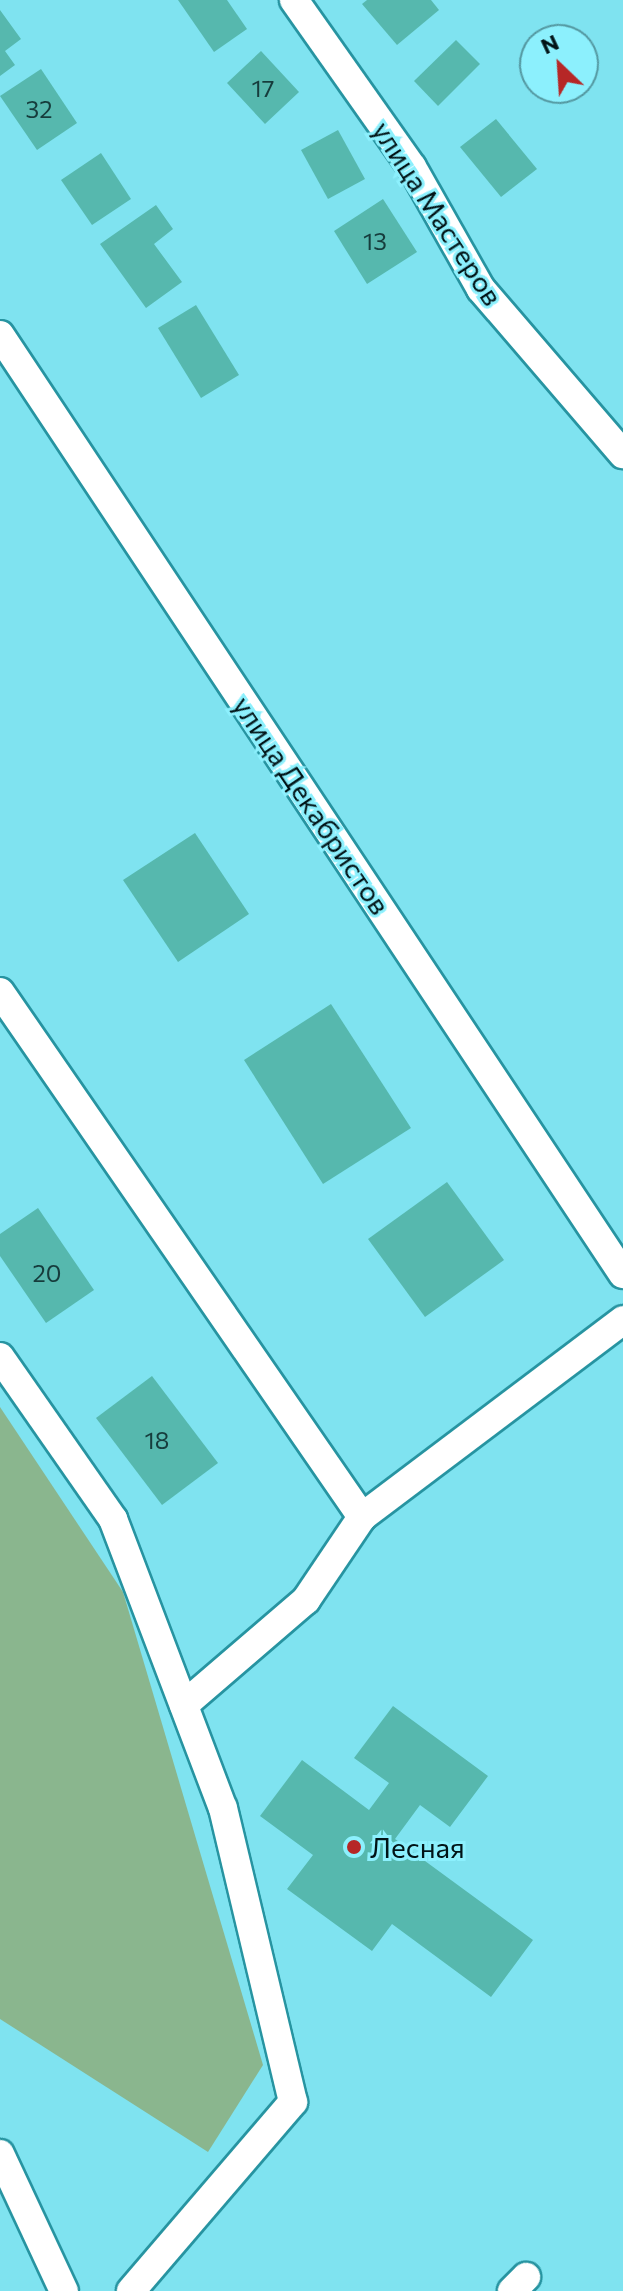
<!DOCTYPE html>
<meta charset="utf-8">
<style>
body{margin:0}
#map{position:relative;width:623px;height:2291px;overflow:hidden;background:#7fe3f0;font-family:Commissioner,sans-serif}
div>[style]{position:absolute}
.green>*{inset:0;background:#8ab68e}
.building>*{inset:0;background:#56b8ae}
.roads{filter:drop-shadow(2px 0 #2794a1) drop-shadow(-2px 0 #2794a1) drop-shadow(0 2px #2794a1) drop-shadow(0 -2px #2794a1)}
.street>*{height:28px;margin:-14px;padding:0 14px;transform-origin:14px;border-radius:14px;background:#fff}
.dots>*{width:22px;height:22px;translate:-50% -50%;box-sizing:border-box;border:4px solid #8cf0fd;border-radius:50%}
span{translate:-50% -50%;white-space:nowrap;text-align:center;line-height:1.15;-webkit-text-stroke:6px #8cf0fd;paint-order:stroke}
.number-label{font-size:24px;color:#163c3c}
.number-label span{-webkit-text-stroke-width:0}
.street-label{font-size:28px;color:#011316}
.poi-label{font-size:28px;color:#011316}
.left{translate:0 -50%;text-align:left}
.north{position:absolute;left:519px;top:24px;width:80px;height:80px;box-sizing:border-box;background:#8cf0fd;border:2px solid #5498a1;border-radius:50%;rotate:335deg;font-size:22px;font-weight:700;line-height:32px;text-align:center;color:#011316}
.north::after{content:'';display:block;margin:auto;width:28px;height:36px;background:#b62726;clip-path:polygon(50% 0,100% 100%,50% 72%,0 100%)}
</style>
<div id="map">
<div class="green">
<i style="clip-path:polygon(0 1407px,123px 1592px,263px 2065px,208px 2152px,0 2019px)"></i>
</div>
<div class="building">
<i style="clip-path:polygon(178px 0,227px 0,247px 29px,214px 52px)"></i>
<i style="clip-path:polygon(367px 0,431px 0,439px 10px,397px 45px,362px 4px)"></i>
<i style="clip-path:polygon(0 10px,21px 39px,5px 51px,15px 65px,0 76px)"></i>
<i style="clip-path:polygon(456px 40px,480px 64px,438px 106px,414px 81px)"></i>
<i style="clip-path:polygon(261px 51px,299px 92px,265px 124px,227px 83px)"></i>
<i style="clip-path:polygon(41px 69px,77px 123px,37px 150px,0 96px)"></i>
<i style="clip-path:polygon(496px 119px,537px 169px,501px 197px,460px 147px)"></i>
<i style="clip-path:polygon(338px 130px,365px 179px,328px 199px,301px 150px)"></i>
<i style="clip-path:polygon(101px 153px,131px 199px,92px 225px,61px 180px)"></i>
<i style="clip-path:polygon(383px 199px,417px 252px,367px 284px,334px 231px)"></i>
<i style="clip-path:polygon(156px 205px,173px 229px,154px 244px,182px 282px,146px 308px,100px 244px)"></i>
<i style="clip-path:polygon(196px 305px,239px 375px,201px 398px,158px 328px)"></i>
<i style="clip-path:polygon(195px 833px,249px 914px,178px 962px,123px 880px)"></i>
<i style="clip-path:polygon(331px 1004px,411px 1128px,323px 1184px,244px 1060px)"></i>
<i style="clip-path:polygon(447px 1182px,504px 1260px,425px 1317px,368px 1239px)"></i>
<i style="clip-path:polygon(38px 1208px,94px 1290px,46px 1323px,0 1256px,0 1234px)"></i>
<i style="clip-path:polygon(152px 1376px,218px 1463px,162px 1505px,96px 1418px)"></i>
<i style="clip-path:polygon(393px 1706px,488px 1776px,450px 1827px,420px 1805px,395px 1839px,533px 1940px,491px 1997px,392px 1924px,372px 1951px,287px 1889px,313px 1855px,260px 1816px,302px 1760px,369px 1810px,389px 1783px,354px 1758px)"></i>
</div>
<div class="roads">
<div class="street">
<i style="left:294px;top:0;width:204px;rotate:54.8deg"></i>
<i style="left:412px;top:167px;width:140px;rotate:60.5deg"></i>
<i style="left:481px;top:289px;width:218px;rotate:49.3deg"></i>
<i style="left:0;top:335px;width:1127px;rotate:56.44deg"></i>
<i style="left:0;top:992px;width:638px;rotate:55.41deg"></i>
<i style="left:362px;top:1517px;width:100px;rotate:124deg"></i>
<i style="left:306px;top:1600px;width:161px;rotate:139.3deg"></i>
<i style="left:0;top:1357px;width:198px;rotate:55.1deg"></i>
<i style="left:113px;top:1519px;width:309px;rotate:69.2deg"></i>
<i style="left:223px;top:1808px;width:302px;rotate:76.6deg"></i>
<i style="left:293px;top:2102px;width:249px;rotate:130.6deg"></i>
<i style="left:362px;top:1517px;width:327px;rotate:-37deg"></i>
<i style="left:0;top:2154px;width:151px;rotate:65deg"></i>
<i style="left:512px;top:2291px;width:20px;rotate:-45deg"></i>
</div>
</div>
<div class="dots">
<i style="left:354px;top:1847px;background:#b62726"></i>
</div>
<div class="number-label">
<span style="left:263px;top:88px">17</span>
<span style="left:39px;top:109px">32</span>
<span style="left:375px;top:241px">13</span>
<span style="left:47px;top:1273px">20</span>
<span style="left:157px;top:1440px">18</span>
</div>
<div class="street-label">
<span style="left:438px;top:213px;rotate:57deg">улица Мастеров</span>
<span style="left:312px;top:805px;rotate:56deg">улица Декабристов</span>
</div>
<div class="poi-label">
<span class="left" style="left:370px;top:1847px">Лесная</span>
</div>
<div class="north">N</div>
</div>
